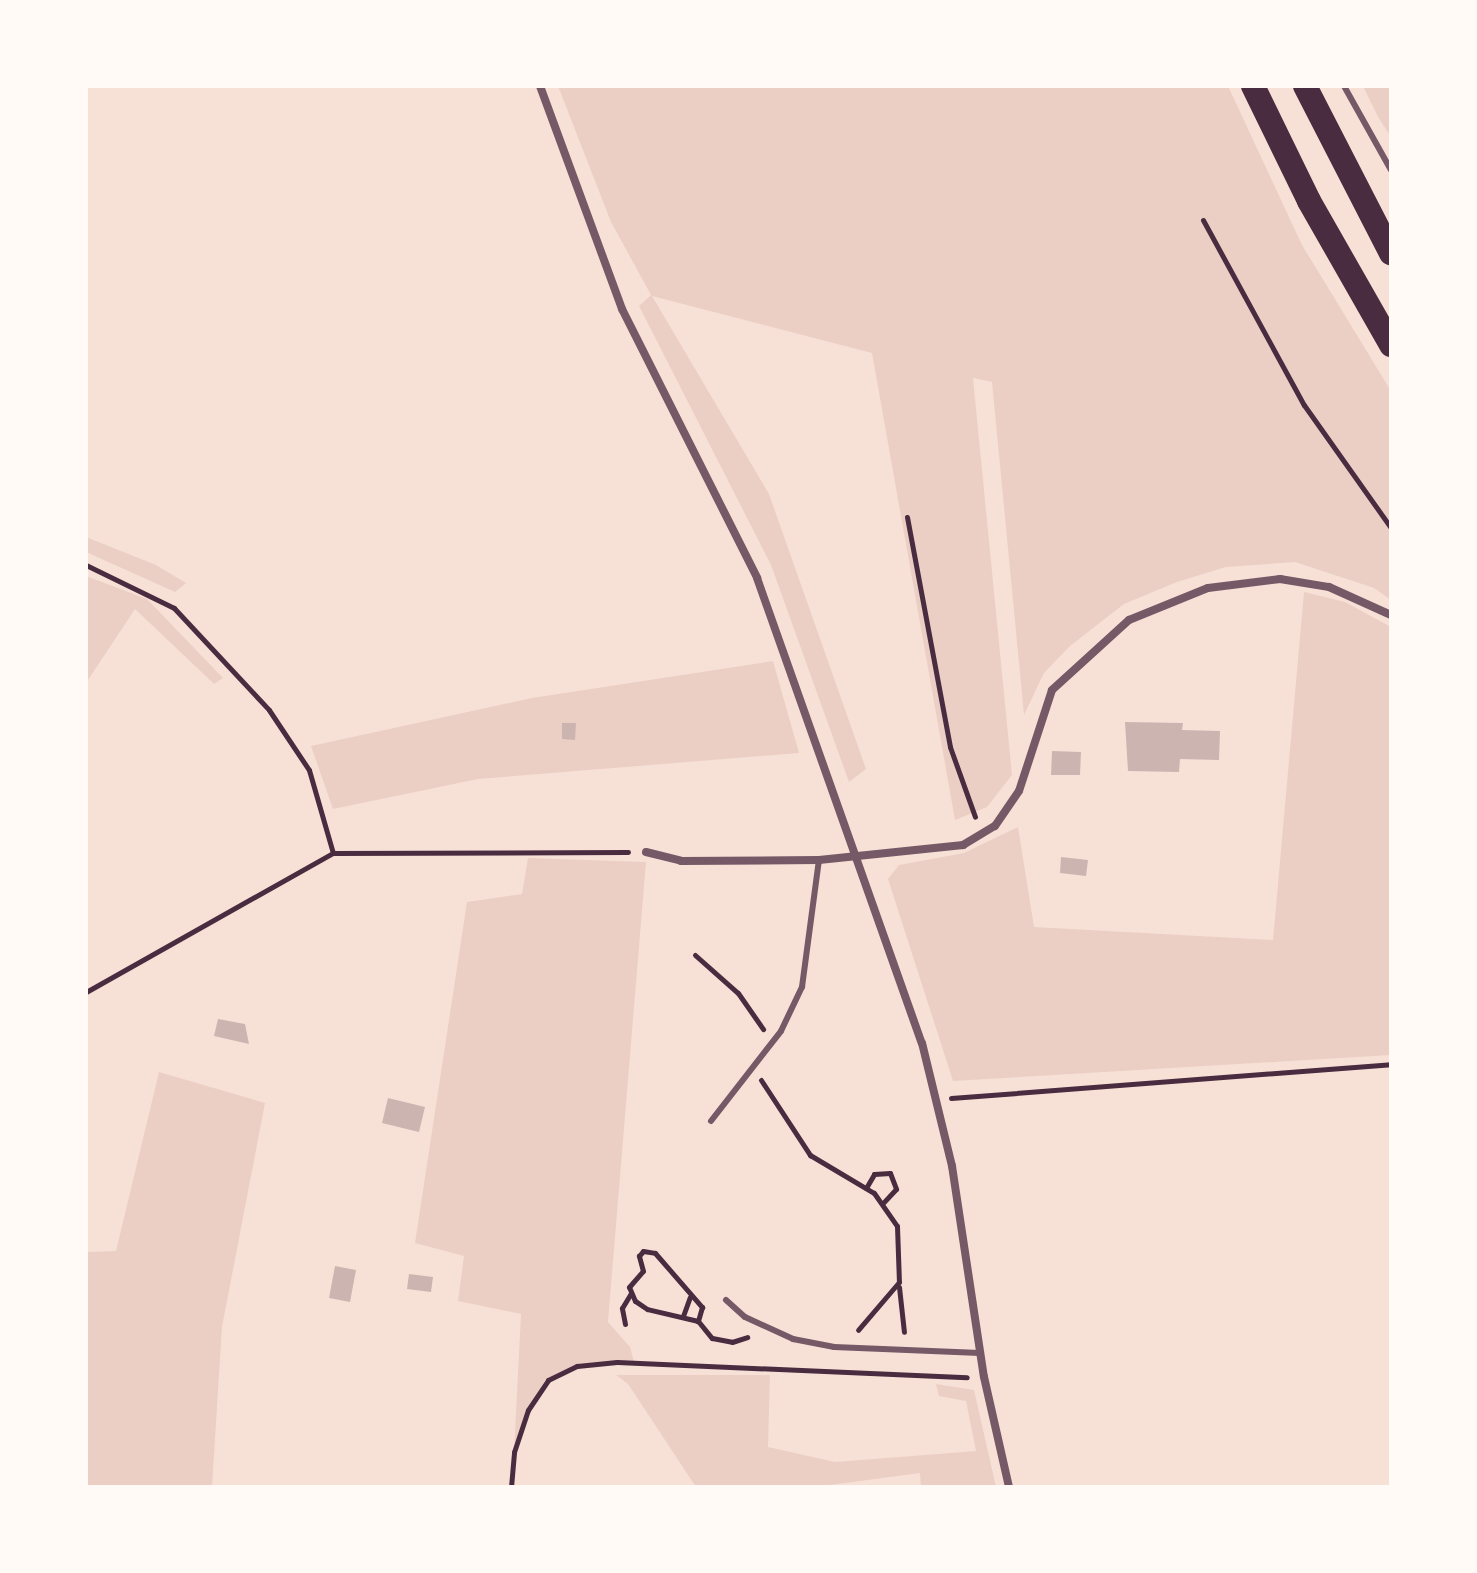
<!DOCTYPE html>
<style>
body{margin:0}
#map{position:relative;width:1477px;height:1573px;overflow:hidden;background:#f7e1d7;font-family:Rubik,sans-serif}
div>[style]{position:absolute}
.green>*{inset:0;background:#ebcfc5}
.building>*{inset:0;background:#ccb4b1}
.path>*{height:5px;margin:-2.5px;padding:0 2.5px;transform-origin:2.5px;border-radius:2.5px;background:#4a2c40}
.service>*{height:6px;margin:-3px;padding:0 3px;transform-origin:3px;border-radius:3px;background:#755966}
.minor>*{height:8px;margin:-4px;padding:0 4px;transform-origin:4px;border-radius:4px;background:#755966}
.motorway>*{height:24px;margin:-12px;padding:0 12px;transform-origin:12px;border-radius:12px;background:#4a2c40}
span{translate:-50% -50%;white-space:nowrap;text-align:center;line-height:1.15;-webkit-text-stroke:7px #fffaf5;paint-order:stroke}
.frame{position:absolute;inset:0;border:88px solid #fffaf5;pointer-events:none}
</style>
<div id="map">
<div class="green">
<i style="clip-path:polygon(558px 86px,1228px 86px,1302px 245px,1391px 391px,1391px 600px,1374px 588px,1295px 562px,1226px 567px,1177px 582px,1124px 604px,1070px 646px,1044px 673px,1024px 715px,992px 382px,973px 378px,1012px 775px,987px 807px,955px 820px,872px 353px,652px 296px,769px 494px,866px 769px,849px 782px,771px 565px,639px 306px,651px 295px,611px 222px)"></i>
<i style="clip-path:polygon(1363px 86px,1391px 86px,1391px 137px,1378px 117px)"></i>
<i style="clip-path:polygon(86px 537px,156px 565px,186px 583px,175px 592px,86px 552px)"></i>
<i style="clip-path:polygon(86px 576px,147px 599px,223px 678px,214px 684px,135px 609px,86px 683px)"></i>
<i style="clip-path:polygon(1304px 592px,1345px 602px,1391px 627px,1391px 1055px,953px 1081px,888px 879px,899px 865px,964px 853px,1018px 827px,1034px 927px,1273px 940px)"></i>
<i style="clip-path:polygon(773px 661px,799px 753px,478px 779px,333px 809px,311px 746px,532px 698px)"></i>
<i style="clip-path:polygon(528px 858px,646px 862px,608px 1322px,630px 1347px,634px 1362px,577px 1366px,548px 1380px,528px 1410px,514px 1452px,521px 1314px,458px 1301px,464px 1256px,415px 1243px,467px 902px,522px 894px)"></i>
<i style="clip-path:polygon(159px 1072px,265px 1103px,222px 1327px,212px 1487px,86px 1487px,86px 1252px,116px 1251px)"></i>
<i style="clip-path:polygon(616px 1375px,770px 1375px,768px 1447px,835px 1462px,976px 1451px,966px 1401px,939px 1396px,936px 1384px,974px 1390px,996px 1487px,921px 1487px,920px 1473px,815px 1487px,696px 1487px,628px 1384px)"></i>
</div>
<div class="building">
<i style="clip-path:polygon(1125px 722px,1183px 723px,1182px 730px,1220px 731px,1219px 760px,1180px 759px,1179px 772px,1128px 771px)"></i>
<i style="clip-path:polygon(562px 723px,576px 723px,575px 740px,562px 739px)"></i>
<i style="clip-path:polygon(1052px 751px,1081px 752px,1080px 775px,1051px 775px)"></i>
<i style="clip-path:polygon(1061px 857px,1088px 860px,1086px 876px,1060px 873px)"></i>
<i style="clip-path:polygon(218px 1019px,245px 1024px,249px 1044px,214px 1036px)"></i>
<i style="clip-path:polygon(388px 1098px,425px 1107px,419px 1132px,382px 1123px)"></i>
<i style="clip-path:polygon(335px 1266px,356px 1270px,350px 1302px,329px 1298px)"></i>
<i style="clip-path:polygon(409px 1274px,433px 1277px,431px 1292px,407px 1289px)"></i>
</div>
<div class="path">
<i style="left:1203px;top:220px;width:211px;rotate:61.4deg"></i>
<i style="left:1304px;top:405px;width:151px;rotate:54.7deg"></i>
<i style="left:907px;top:517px;width:234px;rotate:79.4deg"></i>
<i style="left:950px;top:747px;width:74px;rotate:70.3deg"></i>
<i style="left:86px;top:565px;width:98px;rotate:26deg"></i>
<i style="left:174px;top:608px;width:139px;rotate:47deg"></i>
<i style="left:269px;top:710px;width:72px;rotate:56.3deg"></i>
<i style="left:309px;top:770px;width:86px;rotate:73.9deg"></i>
<i style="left:695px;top:955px;width:57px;rotate:41.5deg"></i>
<i style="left:738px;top:993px;width:44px;rotate:55.2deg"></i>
<i style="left:86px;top:992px;width:283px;rotate:-29.4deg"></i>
<i style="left:333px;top:853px;width:295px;rotate:-0.2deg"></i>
<i style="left:761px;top:1080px;width:90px;rotate:56.8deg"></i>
<i style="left:810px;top:1155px;width:74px;rotate:30.7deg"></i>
<i style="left:874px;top:1193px;width:40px;rotate:55.1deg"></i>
<i style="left:897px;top:1226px;width:56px;rotate:88deg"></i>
<i style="left:899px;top:1282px;width:63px;rotate:130.5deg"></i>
<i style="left:951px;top:1098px;width:441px;rotate:-4.4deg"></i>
<i style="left:866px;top:1188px;width:16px;rotate:-60deg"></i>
<i style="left:874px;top:1174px;width:16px;rotate:-4deg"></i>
<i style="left:890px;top:1173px;width:17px;rotate:69deg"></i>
<i style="left:896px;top:1189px;width:18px;rotate:133deg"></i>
<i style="left:899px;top:1287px;width:45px;rotate:83.7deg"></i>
<i style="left:683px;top:1316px;width:20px;rotate:-70deg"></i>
<i style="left:698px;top:1321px;width:52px;rotate:-166.8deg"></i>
<i style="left:647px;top:1309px;width:14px;rotate:-146deg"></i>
<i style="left:635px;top:1301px;width:15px;rotate:-113deg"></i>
<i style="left:629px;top:1287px;width:21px;rotate:-49deg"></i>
<i style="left:643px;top:1271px;width:16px;rotate:-105deg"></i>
<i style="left:639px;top:1256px;width:6px;rotate:-51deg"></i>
<i style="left:643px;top:1251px;width:12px;rotate:9deg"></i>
<i style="left:655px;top:1253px;width:72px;rotate:49deg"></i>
<i style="left:702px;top:1307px;width:15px;rotate:106deg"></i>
<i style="left:698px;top:1321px;width:22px;rotate:51deg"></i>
<i style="left:712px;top:1338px;width:20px;rotate:11deg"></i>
<i style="left:732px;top:1342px;width:16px;rotate:-18deg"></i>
<i style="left:625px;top:1324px;width:16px;rotate:-101deg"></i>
<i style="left:622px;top:1308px;width:17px;rotate:-59deg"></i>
<i style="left:511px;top:1487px;width:35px;rotate:-85deg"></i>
<i style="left:514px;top:1452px;width:44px;rotate:-71.6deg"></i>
<i style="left:528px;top:1410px;width:36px;rotate:-56deg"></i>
<i style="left:548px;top:1380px;width:32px;rotate:-26deg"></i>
<i style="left:577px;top:1366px;width:40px;rotate:-5.7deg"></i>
<i style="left:617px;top:1362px;width:350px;rotate:2.5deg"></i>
</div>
<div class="service">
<i style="left:1344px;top:86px;width:96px;rotate:60.8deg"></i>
<i style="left:711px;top:1121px;width:114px;rotate:-52.1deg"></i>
<i style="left:781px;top:1031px;width:49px;rotate:-64.5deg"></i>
<i style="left:802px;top:987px;width:128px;rotate:-82.4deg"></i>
<i style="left:726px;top:1300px;width:25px;rotate:42deg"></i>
<i style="left:745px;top:1317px;width:53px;rotate:24.6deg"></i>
<i style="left:793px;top:1339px;width:42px;rotate:11deg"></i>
<i style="left:834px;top:1347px;width:146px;rotate:2.4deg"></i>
</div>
<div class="minor">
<i style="left:540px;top:86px;width:238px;rotate:69.8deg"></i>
<i style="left:622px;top:309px;width:301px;rotate:63.3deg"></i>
<i style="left:757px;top:578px;width:493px;rotate:70.5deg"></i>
<i style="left:922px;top:1043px;width:127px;rotate:76.3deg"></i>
<i style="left:952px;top:1166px;width:213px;rotate:81.4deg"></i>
<i style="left:984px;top:1377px;width:113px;rotate:77.2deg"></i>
<i style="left:646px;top:852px;width:36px;rotate:14deg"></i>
<i style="left:681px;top:861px;width:138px;rotate:-0.4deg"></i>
<i style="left:819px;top:860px;width:145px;rotate:-5.9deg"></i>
<i style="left:963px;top:845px;width:37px;rotate:-31deg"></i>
<i style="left:995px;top:826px;width:42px;rotate:-55.6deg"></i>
<i style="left:1019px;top:791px;width:106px;rotate:-71.9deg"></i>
<i style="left:1052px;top:690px;width:104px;rotate:-42.3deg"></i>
<i style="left:1129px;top:620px;width:85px;rotate:-22.1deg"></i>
<i style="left:1208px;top:588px;width:73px;rotate:-7.1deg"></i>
<i style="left:1280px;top:579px;width:50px;rotate:9.3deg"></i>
<i style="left:1329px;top:587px;width:68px;rotate:24.3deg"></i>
</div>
<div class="motorway">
<i style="left:1253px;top:86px;width:128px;rotate:64deg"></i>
<i style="left:1309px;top:201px;width:166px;rotate:60.3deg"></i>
<i style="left:1305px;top:86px;width:188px;rotate:62.8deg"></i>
</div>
<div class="frame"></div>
</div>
